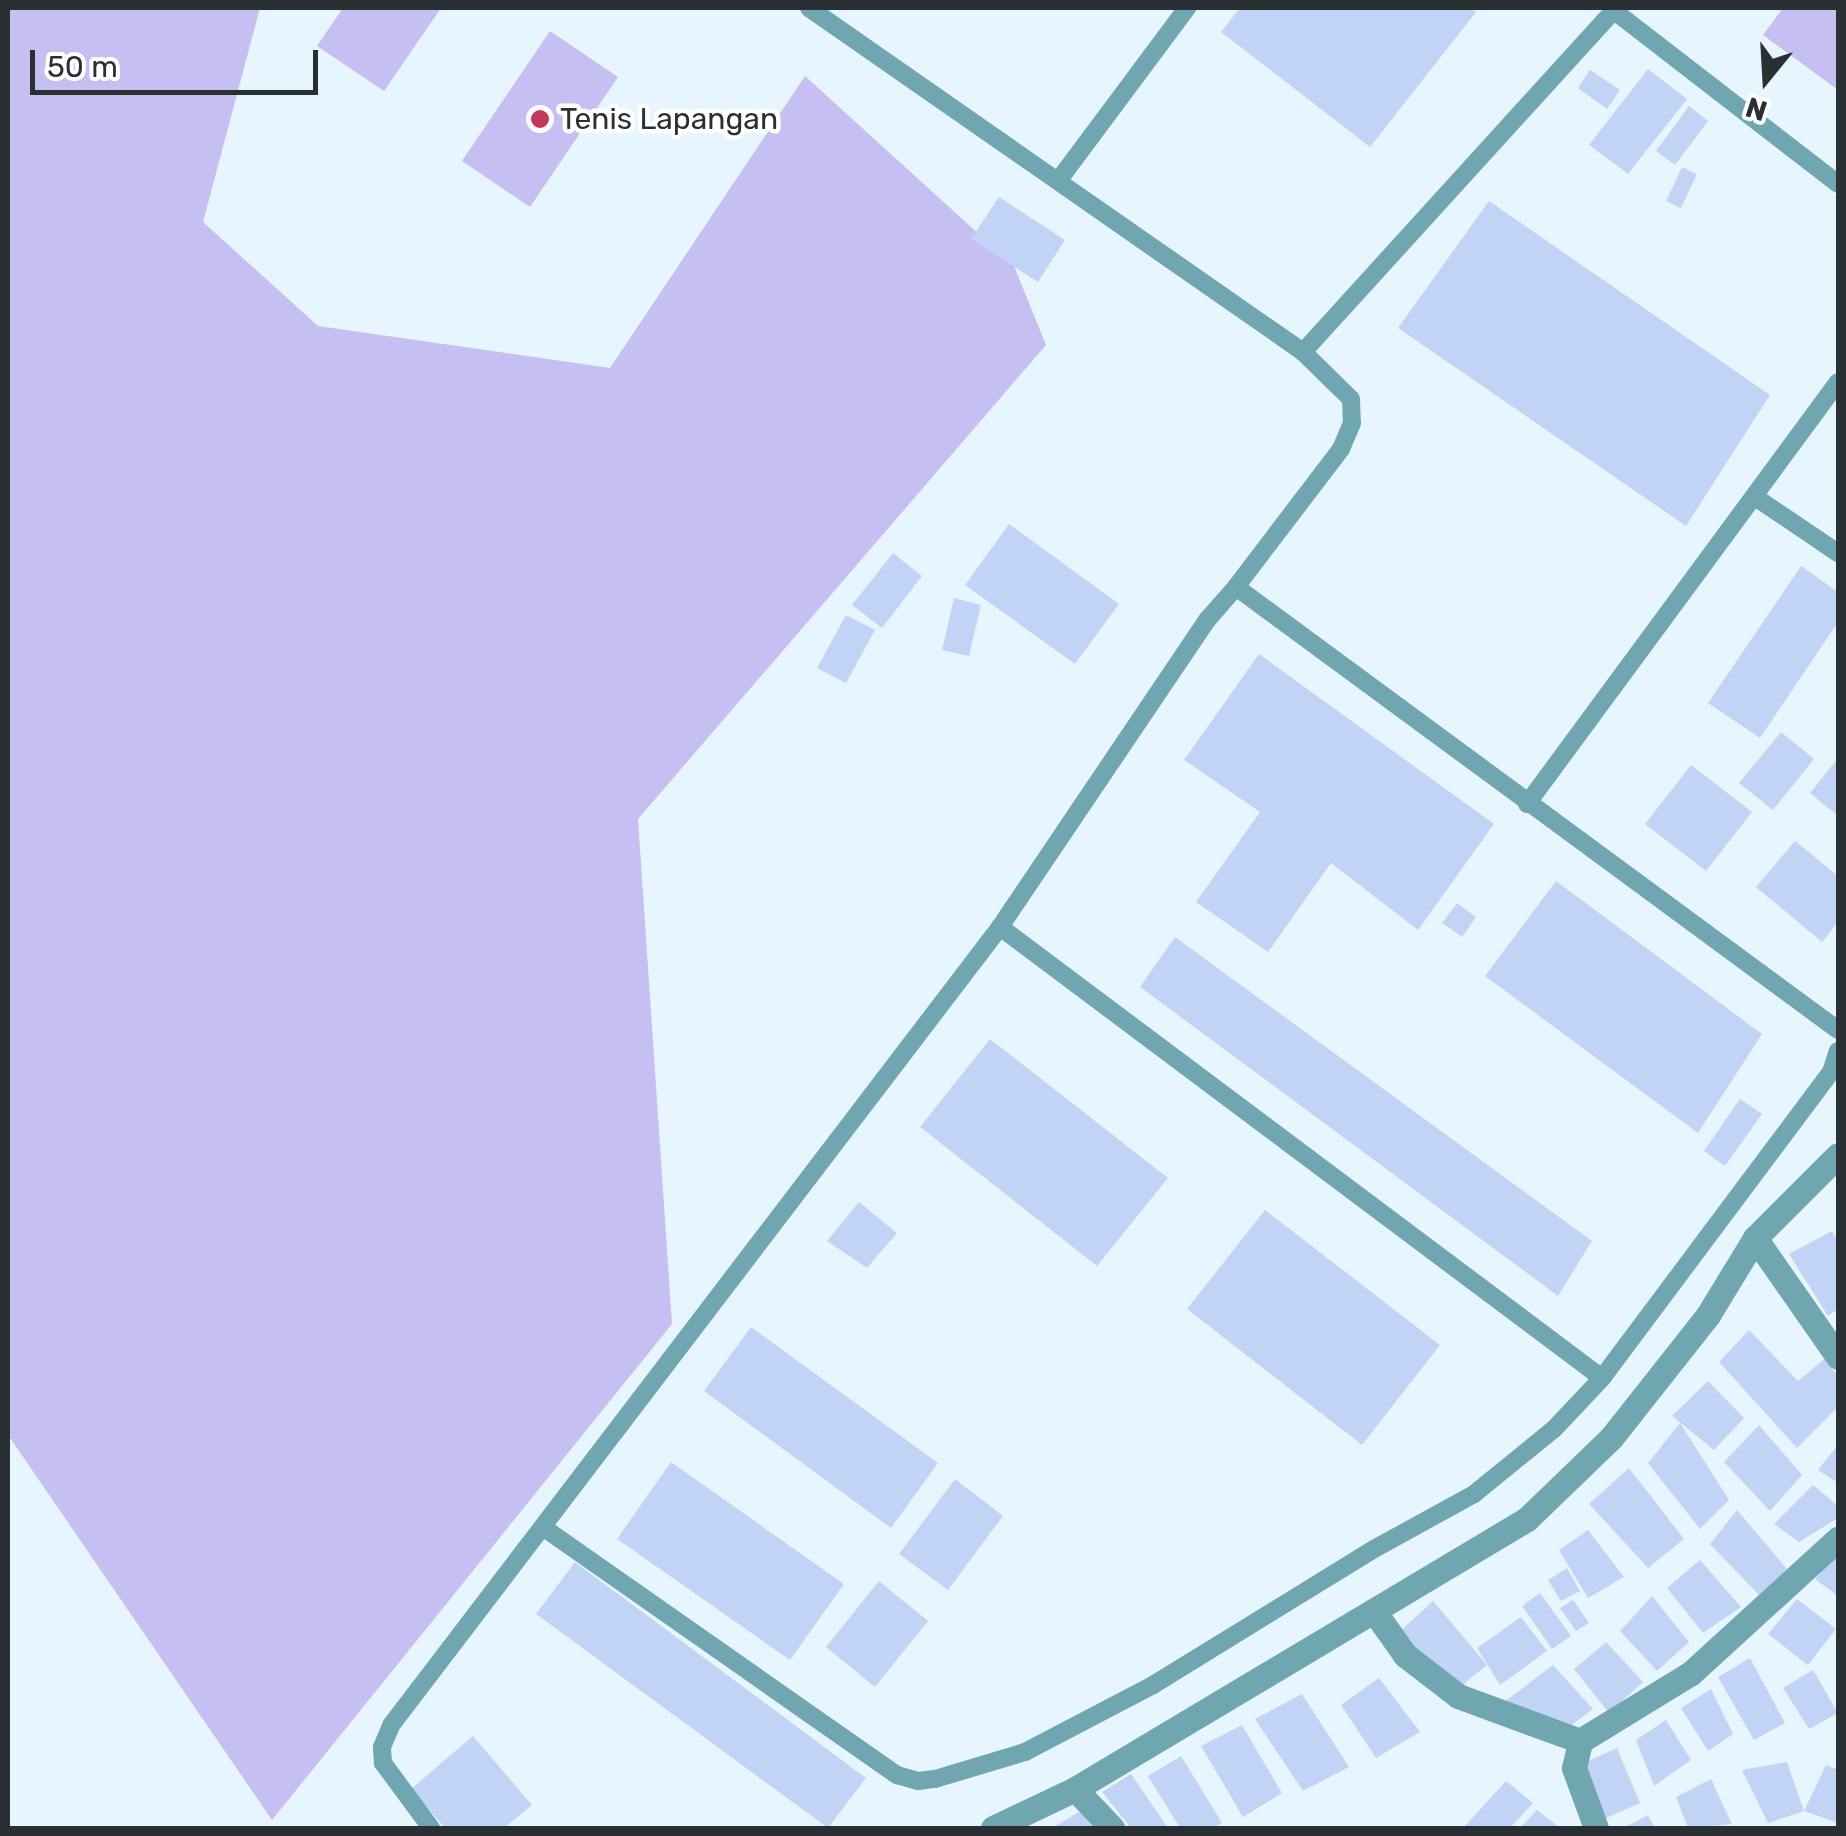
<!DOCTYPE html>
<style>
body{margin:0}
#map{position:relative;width:1846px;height:1836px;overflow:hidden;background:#e7f5fe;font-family:Rubik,sans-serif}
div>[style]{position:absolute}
.green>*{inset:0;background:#c5bff2}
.building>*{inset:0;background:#c2d4f6}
.service>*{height:18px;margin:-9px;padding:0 9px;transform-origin:9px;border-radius:9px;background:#70a6b0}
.minor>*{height:25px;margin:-12.5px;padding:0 12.5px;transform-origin:12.5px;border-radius:12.5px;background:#70a6b0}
.dots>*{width:28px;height:28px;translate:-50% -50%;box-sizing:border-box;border:5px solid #fff;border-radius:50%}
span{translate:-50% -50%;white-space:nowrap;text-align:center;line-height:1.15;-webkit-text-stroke:9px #fff;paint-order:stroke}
.poi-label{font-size:30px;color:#2a2f33}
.left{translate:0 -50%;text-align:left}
.frame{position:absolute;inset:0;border:10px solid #2a2f33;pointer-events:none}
.north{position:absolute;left:1716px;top:30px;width:100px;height:100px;-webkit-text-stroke:8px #fff;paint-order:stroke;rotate:198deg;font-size:28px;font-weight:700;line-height:40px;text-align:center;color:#2a2f33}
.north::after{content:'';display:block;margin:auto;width:35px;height:45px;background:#2a2f33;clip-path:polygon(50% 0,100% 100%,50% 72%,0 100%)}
.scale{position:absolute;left:30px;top:50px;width:288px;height:45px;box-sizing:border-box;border:5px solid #2a2f33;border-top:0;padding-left:12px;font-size:30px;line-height:35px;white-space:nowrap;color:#2a2f33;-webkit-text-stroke:8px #fff;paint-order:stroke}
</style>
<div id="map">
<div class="green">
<i style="clip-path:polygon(8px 8px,260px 8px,203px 222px,318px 326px,610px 368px,805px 76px,1014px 266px,1046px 345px,638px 819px,672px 1324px,272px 1820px,8px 1435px)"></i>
<i style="clip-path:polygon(343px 8px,441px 8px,384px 91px,317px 46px)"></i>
<i style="clip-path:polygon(1783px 8px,1838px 8px,1838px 90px,1763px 35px)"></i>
<i style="clip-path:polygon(550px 31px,618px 77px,530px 207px,462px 161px)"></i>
</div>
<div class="building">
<i style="clip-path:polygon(1240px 8px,1470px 8px,1476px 12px,1370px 147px,1221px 32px)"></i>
<i style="clip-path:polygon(1648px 69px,1687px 99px,1628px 174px,1589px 145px)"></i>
<i style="clip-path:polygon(1590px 70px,1620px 90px,1607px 109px,1578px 88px)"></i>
<i style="clip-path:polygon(1689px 106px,1708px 121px,1675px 165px,1656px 151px)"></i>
<i style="clip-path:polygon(1682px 167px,1697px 174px,1681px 208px,1666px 201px)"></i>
<i style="clip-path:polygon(999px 197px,1065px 240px,1038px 282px,971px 239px)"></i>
<i style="clip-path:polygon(1489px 201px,1770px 395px,1686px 526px,1398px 328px)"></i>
<i style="clip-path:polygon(1009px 524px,1119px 604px,1075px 664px,965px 585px)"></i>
<i style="clip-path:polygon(893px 553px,922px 576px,882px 628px,852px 605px)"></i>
<i style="clip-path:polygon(1801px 566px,1838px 592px,1838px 622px,1760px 738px,1708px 703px)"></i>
<i style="clip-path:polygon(954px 598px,981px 605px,969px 656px,942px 650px)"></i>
<i style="clip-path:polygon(846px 615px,875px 630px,846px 683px,817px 668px)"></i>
<i style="clip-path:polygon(1259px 654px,1494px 824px,1418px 930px,1331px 863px,1268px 952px,1196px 902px,1260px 812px,1184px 760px)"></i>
<i style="clip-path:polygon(1781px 732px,1814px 759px,1773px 810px,1739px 783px)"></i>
<i style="clip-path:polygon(1838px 758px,1838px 816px,1810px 793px)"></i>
<i style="clip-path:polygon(1691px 765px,1752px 812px,1706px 871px,1645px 824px)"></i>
<i style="clip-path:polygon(1795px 841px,1838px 876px,1838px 922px,1822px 942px,1756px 887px)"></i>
<i style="clip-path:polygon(1556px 881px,1762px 1034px,1698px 1133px,1485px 976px)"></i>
<i style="clip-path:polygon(1457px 903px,1476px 917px,1462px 937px,1442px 923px)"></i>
<i style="clip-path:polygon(1175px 937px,1592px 1241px,1558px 1296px,1140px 987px)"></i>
<i style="clip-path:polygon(990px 1039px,1168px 1178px,1097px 1266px,920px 1127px)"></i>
<i style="clip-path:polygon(1740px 1099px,1762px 1114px,1725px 1166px,1704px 1151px)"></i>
<i style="clip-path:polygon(859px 1202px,897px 1233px,867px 1268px,827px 1241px)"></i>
<i style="clip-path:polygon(1265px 1210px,1440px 1345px,1362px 1445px,1187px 1309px)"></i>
<i style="clip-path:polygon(1832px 1231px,1838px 1242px,1838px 1309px,1828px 1316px,1789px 1254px)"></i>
<i style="clip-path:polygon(751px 1327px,938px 1463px,891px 1528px,704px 1391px)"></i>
<i style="clip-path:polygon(1749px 1330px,1798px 1381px,1824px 1359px,1838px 1376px,1838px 1407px,1797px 1448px,1719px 1362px)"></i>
<i style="clip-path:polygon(1708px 1381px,1744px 1418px,1714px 1450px,1672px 1416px)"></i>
<i style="clip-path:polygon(1680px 1423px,1729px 1500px,1700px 1529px,1648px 1463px)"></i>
<i style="clip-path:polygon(1759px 1425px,1802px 1475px,1770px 1511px,1724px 1462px)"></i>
<i style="clip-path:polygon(1838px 1445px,1838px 1483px,1818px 1470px)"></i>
<i style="clip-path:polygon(671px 1462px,844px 1584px,790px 1660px,617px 1539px)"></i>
<i style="clip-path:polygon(1629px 1468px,1684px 1539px,1648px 1568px,1589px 1504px)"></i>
<i style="clip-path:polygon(955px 1479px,1003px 1516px,948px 1590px,899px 1554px)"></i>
<i style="clip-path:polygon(1813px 1485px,1838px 1506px,1838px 1518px,1799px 1542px,1774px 1524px)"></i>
<i style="clip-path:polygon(1737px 1510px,1787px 1569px,1760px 1596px,1710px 1544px)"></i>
<i style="clip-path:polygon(1588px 1530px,1624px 1577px,1588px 1598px,1559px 1550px)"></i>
<i style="clip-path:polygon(1838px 1553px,1838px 1596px,1815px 1579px)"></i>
<i style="clip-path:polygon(1700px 1560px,1741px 1607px,1703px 1633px,1667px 1588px)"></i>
<i style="clip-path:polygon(575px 1562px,866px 1778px,828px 1828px,536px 1614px)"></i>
<i style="clip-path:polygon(1567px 1568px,1580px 1591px,1561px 1601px,1548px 1580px)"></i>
<i style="clip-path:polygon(879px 1581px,928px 1621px,875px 1687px,826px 1647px)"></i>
<i style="clip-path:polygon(1540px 1593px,1571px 1636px,1552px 1649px,1522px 1606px)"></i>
<i style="clip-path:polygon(1652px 1596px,1689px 1642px,1657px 1671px,1620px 1631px)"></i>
<i style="clip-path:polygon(1797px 1599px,1836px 1629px,1808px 1665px,1768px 1634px)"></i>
<i style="clip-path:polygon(1573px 1600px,1589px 1623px,1576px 1631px,1560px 1608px)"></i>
<i style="clip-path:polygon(1433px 1601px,1487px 1665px,1453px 1693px,1398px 1633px)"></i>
<i style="clip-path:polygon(1521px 1617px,1547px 1651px,1500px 1685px,1477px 1648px)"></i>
<i style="clip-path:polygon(1606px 1642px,1643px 1682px,1609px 1713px,1574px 1669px)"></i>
<i style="clip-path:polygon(1750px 1658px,1785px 1723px,1754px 1740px,1718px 1677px)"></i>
<i style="clip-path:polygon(1553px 1665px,1593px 1709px,1565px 1730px,1495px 1709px)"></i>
<i style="clip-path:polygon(1813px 1670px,1838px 1713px,1809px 1729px,1783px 1688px)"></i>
<i style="clip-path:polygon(1379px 1678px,1420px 1732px,1376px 1758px,1341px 1705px)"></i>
<i style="clip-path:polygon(1711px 1689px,1733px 1734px,1708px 1751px,1681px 1708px)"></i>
<i style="clip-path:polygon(1302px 1694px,1349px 1767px,1303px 1791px,1255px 1719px)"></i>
<i style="clip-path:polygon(1666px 1720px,1691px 1760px,1654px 1786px,1636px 1740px)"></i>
<i style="clip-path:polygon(1242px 1725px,1282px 1793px,1243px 1817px,1201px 1746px)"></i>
<i style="clip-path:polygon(473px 1736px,532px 1805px,504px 1828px,445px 1828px,411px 1789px)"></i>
<i style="clip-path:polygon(1617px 1748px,1640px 1803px,1597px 1822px,1579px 1765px)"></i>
<i style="clip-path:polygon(1181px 1756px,1222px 1823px,1212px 1828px,1180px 1828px,1148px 1776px)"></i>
<i style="clip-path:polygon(1787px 1762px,1804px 1811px,1826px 1765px,1838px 1770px,1838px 1823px,1804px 1811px,1768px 1823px,1742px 1770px)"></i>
<i style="clip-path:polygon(1131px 1774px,1168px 1828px,1131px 1828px,1102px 1792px)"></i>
<i style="clip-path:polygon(1711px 1779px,1732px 1824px,1688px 1828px,1676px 1797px)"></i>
<i style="clip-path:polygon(1506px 1781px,1533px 1803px,1510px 1828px,1463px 1828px)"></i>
<i style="clip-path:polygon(1084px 1809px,1101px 1828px,1052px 1828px)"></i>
<i style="clip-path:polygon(1537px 1810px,1560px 1828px,1520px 1828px)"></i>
<i style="clip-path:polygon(1648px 1815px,1655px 1828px,1623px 1828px)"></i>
</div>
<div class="service">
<i style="left:809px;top:8px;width:602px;rotate:34.85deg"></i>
<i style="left:1303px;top:352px;width:67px;rotate:44.4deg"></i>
<i style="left:1351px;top:399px;width:24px;rotate:88deg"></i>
<i style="left:1352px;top:423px;width:28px;rotate:113deg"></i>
<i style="left:1341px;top:449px;width:173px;rotate:127.3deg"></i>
<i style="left:1613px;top:10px;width:284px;rotate:37.7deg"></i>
<i style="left:1058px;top:181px;width:216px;rotate:-53.3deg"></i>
<i style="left:1303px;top:352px;width:465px;rotate:-47.7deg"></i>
<i style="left:1755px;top:497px;width:100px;rotate:34deg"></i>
<i style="left:1527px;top:804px;width:524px;rotate:-53.61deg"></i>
<i style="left:1000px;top:927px;width:752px;rotate:36.84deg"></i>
<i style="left:544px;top:1528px;width:431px;rotate:35deg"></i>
<i style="left:897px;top:1775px;width:22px;rotate:16deg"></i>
<i style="left:918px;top:1781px;width:17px;rotate:-7deg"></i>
<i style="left:935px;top:1779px;width:94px;rotate:-16.7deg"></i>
<i style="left:1025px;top:1752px;width:144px;rotate:-27.6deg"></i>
<i style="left:1153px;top:1685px;width:259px;rotate:-31.6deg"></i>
<i style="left:1374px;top:1549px;width:114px;rotate:-28.8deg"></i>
<i style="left:1474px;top:1494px;width:103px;rotate:-39.1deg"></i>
<i style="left:1554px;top:1429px;width:70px;rotate:-46.7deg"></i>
<i style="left:1602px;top:1378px;width:382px;rotate:-53.2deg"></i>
<i style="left:1831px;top:1072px;width:22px;rotate:-72deg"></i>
<i style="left:431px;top:1828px;width:81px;rotate:-126.4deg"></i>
<i style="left:383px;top:1763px;width:16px;rotate:-94deg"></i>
<i style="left:382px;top:1747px;width:25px;rotate:-67deg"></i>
<i style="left:392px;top:1724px;width:1002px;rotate:-52.66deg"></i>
<i style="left:1000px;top:927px;width:372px;rotate:-56deg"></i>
<i style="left:1208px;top:619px;width:43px;rotate:-48.8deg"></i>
<i style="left:1236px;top:587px;width:747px;rotate:36.35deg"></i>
</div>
<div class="minor">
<i style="left:1755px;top:1238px;width:145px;rotate:55.1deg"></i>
<i style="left:1374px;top:1611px;width:54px;rotate:54.8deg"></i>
<i style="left:1405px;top:1655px;width:67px;rotate:37.7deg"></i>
<i style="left:1458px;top:1696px;width:130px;rotate:20.2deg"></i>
<i style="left:1075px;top:1789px;width:54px;rotate:46.5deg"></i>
<i style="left:993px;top:1828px;width:91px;rotate:-25.4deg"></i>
<i style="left:1075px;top:1789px;width:527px;rotate:-30.85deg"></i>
<i style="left:1527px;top:1519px;width:117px;rotate:-44deg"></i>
<i style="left:1611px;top:1438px;width:157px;rotate:-51.7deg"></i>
<i style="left:1708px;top:1315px;width:90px;rotate:-58.6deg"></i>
<i style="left:1755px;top:1238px;width:117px;rotate:-45deg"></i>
<i style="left:1596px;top:1828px;width:64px;rotate:-110.1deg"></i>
<i style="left:1574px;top:1768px;width:28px;rotate:-77deg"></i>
<i style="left:1580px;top:1741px;width:130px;rotate:-31.5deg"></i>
<i style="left:1691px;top:1673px;width:199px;rotate:-42.4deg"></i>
</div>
<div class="dots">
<i style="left:540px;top:119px;background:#c6375d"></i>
</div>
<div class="poi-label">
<span class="left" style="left:560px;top:119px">Tenis Lapangan</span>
</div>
<div class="frame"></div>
<div class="north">N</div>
<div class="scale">50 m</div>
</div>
